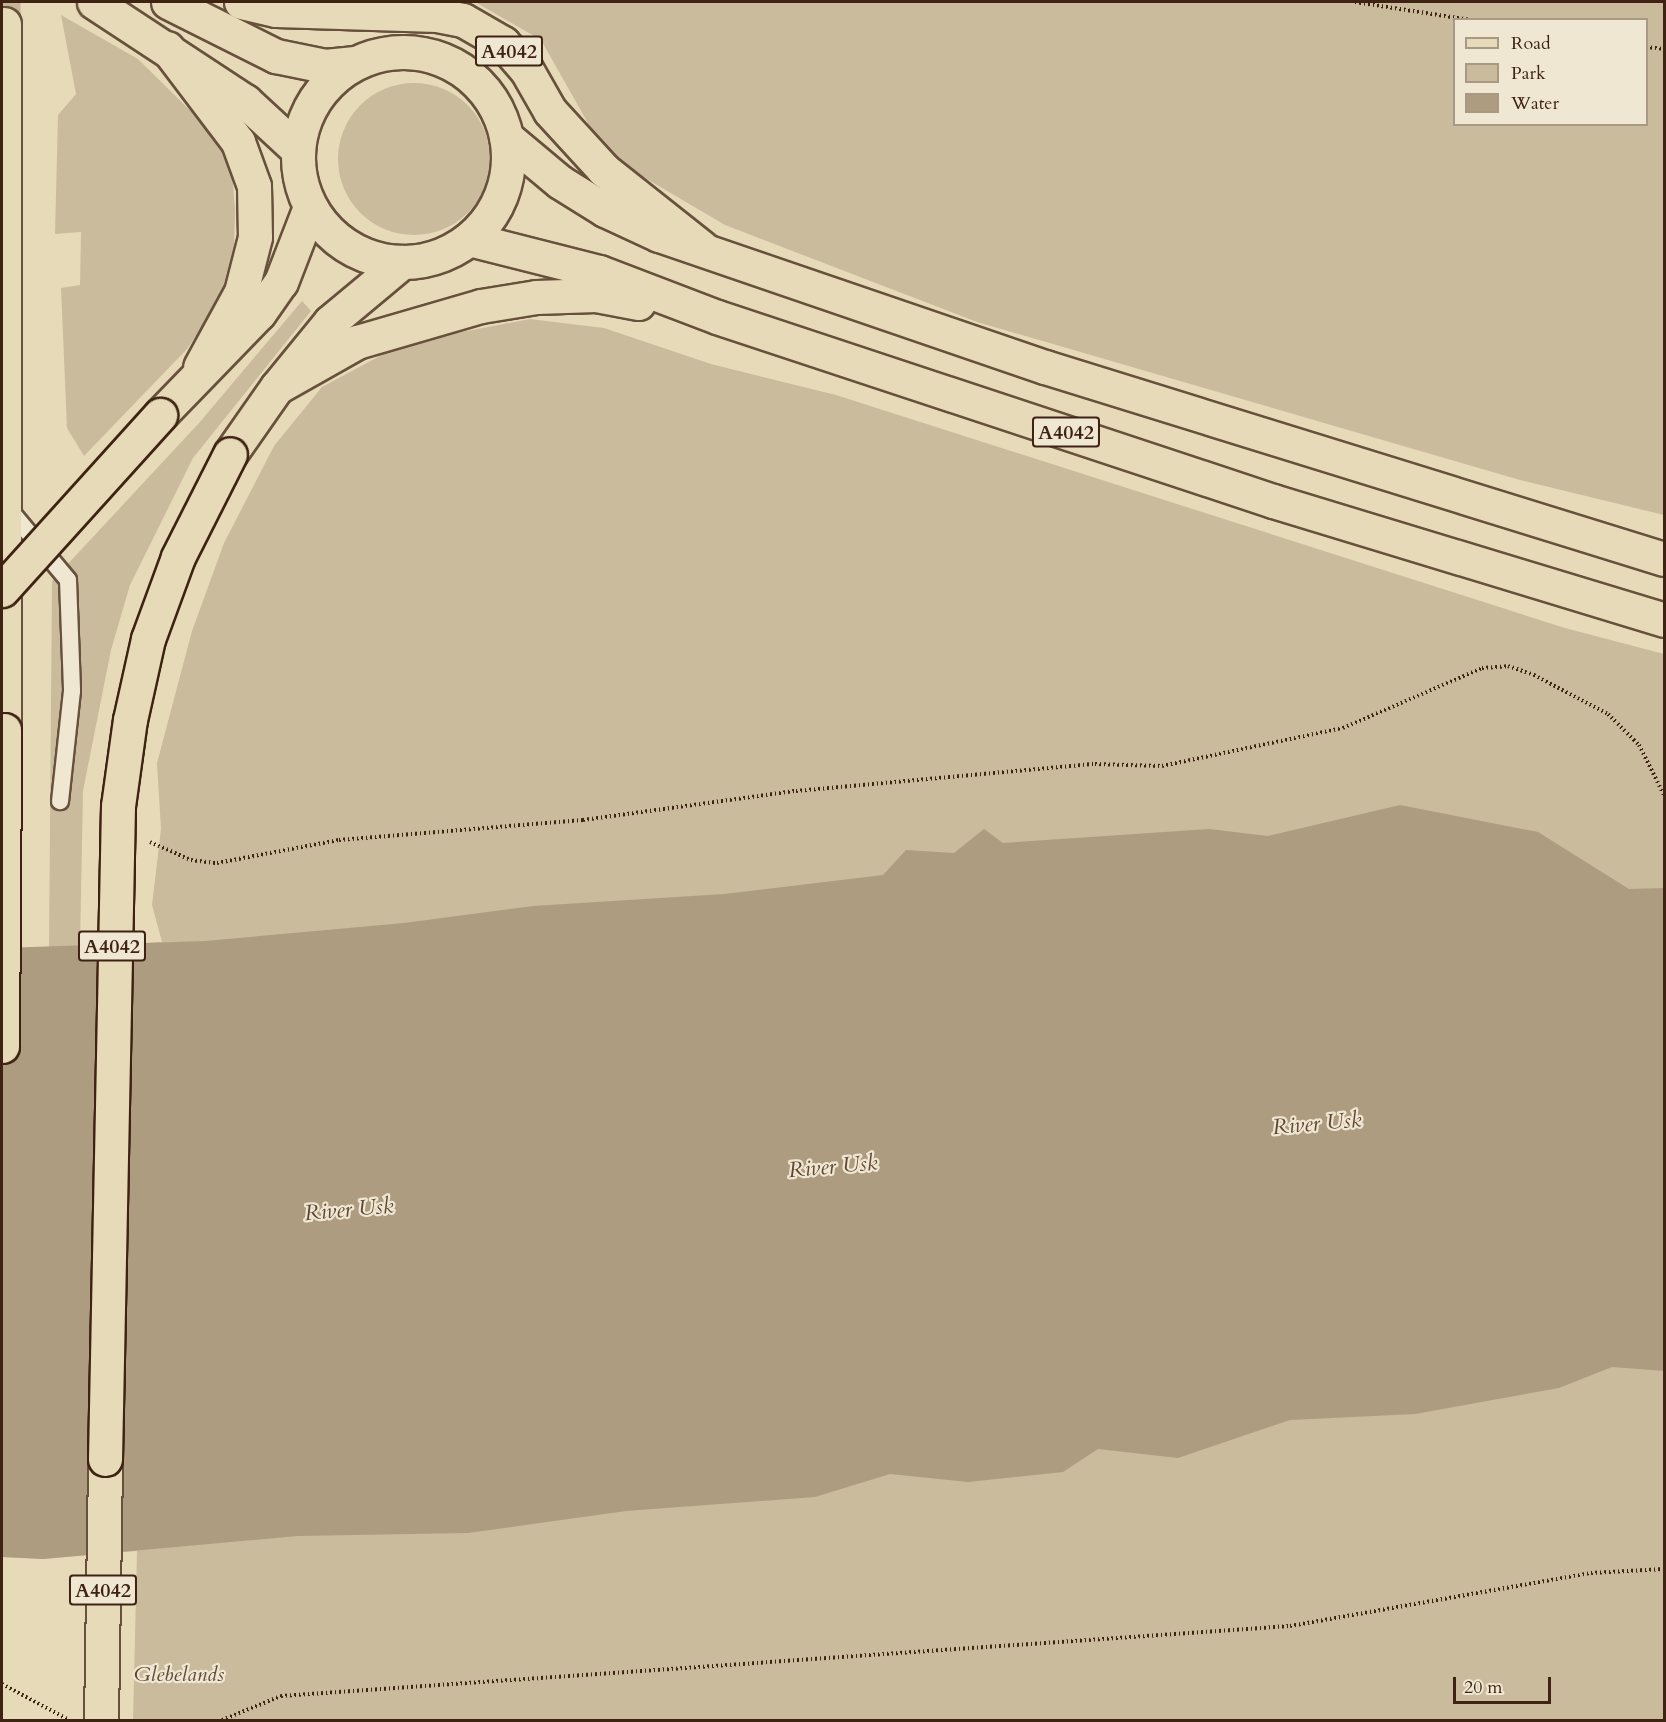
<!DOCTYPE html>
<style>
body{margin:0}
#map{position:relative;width:1666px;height:1722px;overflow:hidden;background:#e7dab9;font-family:Cardo,serif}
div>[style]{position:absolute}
.green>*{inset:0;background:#cabb9d}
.round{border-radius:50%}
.water>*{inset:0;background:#ae9c80}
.highway-tunnel>*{height:33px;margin-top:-16.5px;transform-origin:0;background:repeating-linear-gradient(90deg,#c5b598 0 33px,transparent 0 49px)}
.path>*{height:4px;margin-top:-2px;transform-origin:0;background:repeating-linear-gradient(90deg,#3e2312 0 1.5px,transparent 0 4.5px)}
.roads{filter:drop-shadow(2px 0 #68513c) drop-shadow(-2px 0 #68513c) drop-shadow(0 2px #68513c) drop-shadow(0 -2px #68513c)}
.lane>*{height:16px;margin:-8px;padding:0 8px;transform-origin:8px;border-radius:8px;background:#efe7d2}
.primary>*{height:33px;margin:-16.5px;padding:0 16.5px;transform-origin:16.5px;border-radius:16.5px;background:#e7dab9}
.highway>*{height:33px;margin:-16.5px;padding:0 16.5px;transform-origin:16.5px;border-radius:16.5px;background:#e7dab9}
.highway>.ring{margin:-16.5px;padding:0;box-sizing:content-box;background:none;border:33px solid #e7dab9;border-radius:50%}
.bridges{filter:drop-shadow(2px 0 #3e2312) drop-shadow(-2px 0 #3e2312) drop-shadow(0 2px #3e2312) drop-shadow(0 -2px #3e2312)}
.highway-bridge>*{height:33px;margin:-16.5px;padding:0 16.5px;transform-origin:16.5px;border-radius:16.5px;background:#e7dab9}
span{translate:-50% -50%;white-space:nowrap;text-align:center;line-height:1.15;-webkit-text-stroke:4.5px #efe7d2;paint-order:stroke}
.shield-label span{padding:2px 4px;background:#efe7d2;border:2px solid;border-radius:4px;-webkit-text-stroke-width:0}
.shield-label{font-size:20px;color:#3e2312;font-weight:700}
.park-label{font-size:21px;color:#614935;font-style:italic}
.water-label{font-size:22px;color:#604733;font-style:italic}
.frame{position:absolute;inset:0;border:3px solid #3e2312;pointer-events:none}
.legend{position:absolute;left:1453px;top:18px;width:195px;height:108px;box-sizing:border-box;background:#efe7d2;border:2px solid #a89985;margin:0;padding:8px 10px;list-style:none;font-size:18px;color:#3e2312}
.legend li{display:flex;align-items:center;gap:12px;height:30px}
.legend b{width:30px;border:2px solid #a89985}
.scale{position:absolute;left:1453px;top:1677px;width:98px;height:27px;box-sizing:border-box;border:3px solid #3e2312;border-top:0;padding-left:8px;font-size:18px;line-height:21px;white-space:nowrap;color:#3e2312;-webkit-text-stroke:4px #efe7d2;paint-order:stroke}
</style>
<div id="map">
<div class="green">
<i style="clip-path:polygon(evenodd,475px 2px,1664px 2px,1664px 515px,1520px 480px,977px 322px,725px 225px,606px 155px,541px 40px,475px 2px,1454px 20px,1646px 20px,1646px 124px,1454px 124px,1454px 20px)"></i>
<i style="clip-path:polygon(61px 15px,138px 59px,207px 127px,231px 162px,235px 208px,234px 251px,224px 294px,187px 349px,84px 456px,67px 428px,61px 288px,80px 285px,81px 232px,55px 234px,58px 115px,76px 94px)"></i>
<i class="round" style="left:338px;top:83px;width:152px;height:152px"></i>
<i style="clip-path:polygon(302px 301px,311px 311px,193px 458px,130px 585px,111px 650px,83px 791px,80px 946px,162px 942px,152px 905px,161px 829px,157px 763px,192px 631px,224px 543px,274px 446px,322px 387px,404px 343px,530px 319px,604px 328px,711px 364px,836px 395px,1565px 628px,1664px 654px,1664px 982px,1427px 939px,9px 949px,49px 947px,52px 581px,199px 423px)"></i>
<i style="clip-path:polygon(1664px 1223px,1664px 1720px,133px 1720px,137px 1551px,43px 1559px,2px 1557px)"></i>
</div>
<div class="water">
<i style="clip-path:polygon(1400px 805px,1538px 832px,1629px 889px,1664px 888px,1664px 1371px,1612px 1367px,1559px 1388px,1415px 1414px,1290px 1420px,1178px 1458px,1098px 1449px,1063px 1472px,968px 1482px,890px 1474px,815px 1497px,626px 1511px,468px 1533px,298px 1536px,43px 1559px,2px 1557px,2px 948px,205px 941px,404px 923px,533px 906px,724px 894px,883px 875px,906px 850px,954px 853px,984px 829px,1003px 843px,1209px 829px,1268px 836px)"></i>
</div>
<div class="highway-tunnel">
<i style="left:4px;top:24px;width:22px;rotate:-90deg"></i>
</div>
<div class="path">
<i style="left:1355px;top:2px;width:117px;rotate:8.8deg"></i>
<i style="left:1646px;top:47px;width:18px;rotate:6deg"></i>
<i style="left:150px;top:842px;width:45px;rotate:23.7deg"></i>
<i style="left:191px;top:860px;width:26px;rotate:7deg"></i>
<i style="left:217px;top:863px;width:124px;rotate:-10.7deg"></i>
<i style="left:339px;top:840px;width:245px;rotate:-4.7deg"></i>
<i style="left:583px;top:820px;width:215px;rotate:-7.8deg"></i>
<i style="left:796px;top:791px;width:300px;rotate:-5.2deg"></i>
<i style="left:1095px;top:764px;width:67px;rotate:1.7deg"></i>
<i style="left:1162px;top:766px;width:185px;rotate:-11.9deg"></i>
<i style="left:1343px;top:728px;width:151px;rotate:-23.3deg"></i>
<i style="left:1482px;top:668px;width:26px;rotate:-4deg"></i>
<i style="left:1508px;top:666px;width:28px;rotate:19deg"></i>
<i style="left:1534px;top:675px;width:84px;rotate:27.8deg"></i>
<i style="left:1608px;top:714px;width:44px;rotate:45deg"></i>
<i style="left:1639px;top:745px;width:56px;rotate:63.4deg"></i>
<i style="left:2px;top:1684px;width:76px;rotate:28.2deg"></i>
<i style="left:222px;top:1720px;width:64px;rotate:-22.1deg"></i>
<i style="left:281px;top:1696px;width:1011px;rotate:-3.97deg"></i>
<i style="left:1290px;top:1626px;width:306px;rotate:-10deg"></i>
<i style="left:1591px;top:1573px;width:73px;rotate:-3.1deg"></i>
</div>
<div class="roads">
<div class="lane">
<i style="left:7px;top:507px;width:95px;rotate:50.1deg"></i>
<i style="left:68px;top:580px;width:111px;rotate:87.9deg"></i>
<i style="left:72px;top:691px;width:111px;rotate:96.2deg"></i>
</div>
<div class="primary">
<i style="left:94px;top:2px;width:181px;rotate:33.3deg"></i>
<i style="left:245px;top:101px;width:72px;rotate:42.8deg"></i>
<i style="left:168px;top:2px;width:121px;rotate:26.6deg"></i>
<i style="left:276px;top:56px;width:50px;rotate:11.5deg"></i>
<i style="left:325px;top:66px;width:28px;rotate:-6deg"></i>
<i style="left:241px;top:2px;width:36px;rotate:13deg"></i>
<i style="left:276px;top:10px;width:161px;rotate:1.8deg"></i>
<i style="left:437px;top:15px;width:26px;rotate:11deg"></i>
<i style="left:463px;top:20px;width:46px;rotate:29.9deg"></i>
<i style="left:503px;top:43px;width:35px;rotate:49deg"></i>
<i style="left:526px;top:69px;width:48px;rotate:60.3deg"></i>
<i style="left:550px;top:111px;width:80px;rotate:47.5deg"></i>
<i style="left:604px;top:170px;width:124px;rotate:38.4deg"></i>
<i style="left:167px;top:48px;width:118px;rotate:52.9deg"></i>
<i style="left:238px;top:142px;width:47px;rotate:70deg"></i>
<i style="left:254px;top:186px;width:51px;rotate:88.9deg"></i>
<i style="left:255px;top:237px;width:57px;rotate:104.3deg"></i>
<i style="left:241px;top:292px;width:85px;rotate:118.7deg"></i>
</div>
<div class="highway">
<i style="left:4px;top:24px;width:706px;rotate:90deg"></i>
<i class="ring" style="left:298px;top:52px;width:177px;height:177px"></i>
<i style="left:506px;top:137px;width:70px;rotate:39.8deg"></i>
<i style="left:560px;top:182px;width:53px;rotate:31.9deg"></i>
<i style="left:605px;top:210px;width:60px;rotate:24.8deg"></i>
<i style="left:659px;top:235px;width:408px;rotate:18.9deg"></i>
<i style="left:1045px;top:367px;width:648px;rotate:17.23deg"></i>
<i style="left:469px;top:239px;width:134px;rotate:14.2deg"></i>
<i style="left:599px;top:272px;width:126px;rotate:20.9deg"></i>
<i style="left:717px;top:317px;width:586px;rotate:18.31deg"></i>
<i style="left:1273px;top:501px;width:409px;rotate:16.9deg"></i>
<i style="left:277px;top:387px;width:92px;rotate:-29.4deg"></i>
<i style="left:357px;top:342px;width:129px;rotate:-16.2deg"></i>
<i style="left:481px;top:306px;width:56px;rotate:-9.3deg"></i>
<i style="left:536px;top:297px;width:60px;rotate:-1.9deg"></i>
<i style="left:596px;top:295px;width:43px;rotate:10.8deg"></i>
<i style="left:160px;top:415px;width:142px;rotate:-45.9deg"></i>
<i style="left:259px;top:313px;width:38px;rotate:-55deg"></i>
<i style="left:281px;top:282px;width:80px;rotate:-68.9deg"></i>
<i style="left:230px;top:454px;width:82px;rotate:-55deg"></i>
<i style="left:277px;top:387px;width:84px;rotate:-50.8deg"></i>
<i style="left:330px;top:322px;width:94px;rotate:-39.8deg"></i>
<i style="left:101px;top:1720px;width:261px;rotate:-89.1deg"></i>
</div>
</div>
<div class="bridges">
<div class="highway-bridge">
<i style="left:2px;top:590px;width:236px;rotate:-47.9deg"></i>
<i style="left:2px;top:1046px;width:316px;rotate:-89.6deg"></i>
<i style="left:105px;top:1459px;width:653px;rotate:-88.86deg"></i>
<i style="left:118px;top:806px;width:87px;rotate:-82.1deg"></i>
<i style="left:130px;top:720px;width:83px;rotate:-77.5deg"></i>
<i style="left:148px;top:639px;width:87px;rotate:-69.9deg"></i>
<i style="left:178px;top:557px;width:115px;rotate:-63.2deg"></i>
</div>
</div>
<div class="shield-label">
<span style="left:509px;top:51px">A4042</span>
<span style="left:1066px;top:432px">A4042</span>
<span style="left:112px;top:946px">A4042</span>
<span style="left:103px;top:1590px">A4042</span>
</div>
<div class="park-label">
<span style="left:179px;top:1675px">Glebelands</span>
</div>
<div class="water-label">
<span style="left:1317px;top:1124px;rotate:-5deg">River Usk</span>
<span style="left:833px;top:1167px;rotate:-5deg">River Usk</span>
<span style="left:349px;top:1210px;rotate:-5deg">River Usk</span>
</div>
<div class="frame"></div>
<ul class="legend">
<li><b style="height:8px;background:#e7dab9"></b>Road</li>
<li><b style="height:16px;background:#cabb9d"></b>Park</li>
<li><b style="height:16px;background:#ae9c80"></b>Water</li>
</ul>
<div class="scale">20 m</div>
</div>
